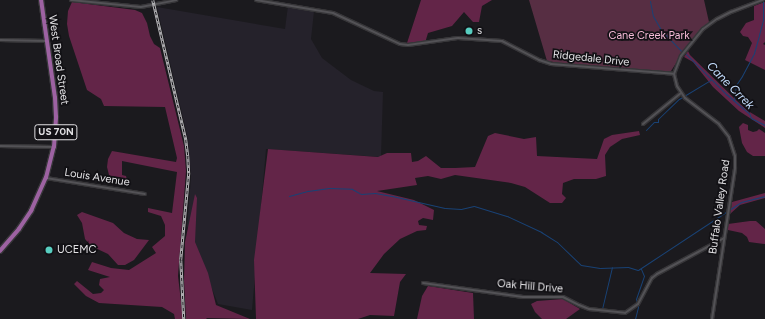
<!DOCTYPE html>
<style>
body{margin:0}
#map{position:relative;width:765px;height:319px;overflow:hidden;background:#1b1a1e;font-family:Figtree,sans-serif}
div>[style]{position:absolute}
.built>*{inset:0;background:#25222b}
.green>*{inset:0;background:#572e43}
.forest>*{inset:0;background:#632548}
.stream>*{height:1px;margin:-0.5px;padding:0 0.5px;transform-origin:0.5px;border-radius:0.5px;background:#194275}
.roads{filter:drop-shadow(1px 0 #373639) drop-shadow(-1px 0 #373639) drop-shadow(0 1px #373639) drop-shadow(0 -1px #373639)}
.street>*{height:2px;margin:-1px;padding:0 1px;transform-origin:1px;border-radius:1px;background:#535256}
.primary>*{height:3.5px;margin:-1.75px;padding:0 1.75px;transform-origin:1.75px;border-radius:1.75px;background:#9d62a2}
.rail>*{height:2.5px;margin-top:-1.25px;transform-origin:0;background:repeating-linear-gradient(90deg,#121115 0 3px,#b4b3b6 0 6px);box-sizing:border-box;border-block:1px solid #b4b3b6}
.dots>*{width:11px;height:11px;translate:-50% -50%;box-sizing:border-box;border:2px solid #121115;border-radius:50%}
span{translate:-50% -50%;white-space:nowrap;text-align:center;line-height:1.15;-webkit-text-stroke:3.5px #121115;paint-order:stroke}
.shield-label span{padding:1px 3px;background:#121115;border:1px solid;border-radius:3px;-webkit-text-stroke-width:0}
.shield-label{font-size:10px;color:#e3e2e5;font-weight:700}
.poi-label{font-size:11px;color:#e3e2e5}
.left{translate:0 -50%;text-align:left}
.park-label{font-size:11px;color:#f5b9d6}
.street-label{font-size:11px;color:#e3e2e5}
.water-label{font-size:12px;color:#c2dbfb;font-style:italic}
</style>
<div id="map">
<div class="built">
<i style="clip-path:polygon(288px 6px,314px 11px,311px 39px,322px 58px,351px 80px,374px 91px,383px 92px,381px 157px,266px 149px,252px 310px,218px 304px,187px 226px,191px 177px,188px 139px,157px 7px,285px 29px)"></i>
</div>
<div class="green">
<i style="clip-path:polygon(529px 0,704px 0,709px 22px,689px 43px,671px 71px,669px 72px,573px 65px,547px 61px)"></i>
</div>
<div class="forest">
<i style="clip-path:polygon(421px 0,492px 0,482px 6px,479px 22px,473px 22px,464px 12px,452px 26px,428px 33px,425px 43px,407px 43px)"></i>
<i style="clip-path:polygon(72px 2px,135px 10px,142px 13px,147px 23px,150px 36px,154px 44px,160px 48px,184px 146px,186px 171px,178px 276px,183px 319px,175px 319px,174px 314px,162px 307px,99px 303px,86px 296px,74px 284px,77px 281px,93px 294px,101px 293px,104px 290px,99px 285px,100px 279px,110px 277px,88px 270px,92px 262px,111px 268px,129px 270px,156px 253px,152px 247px,165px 236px,165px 225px,161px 216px,148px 212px,148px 208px,172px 213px,177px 172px,122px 161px,122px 175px,126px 176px,127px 180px,116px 180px,109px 175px,107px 167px,108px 159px,112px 151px,176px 162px,177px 158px,165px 107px,104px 106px,101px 99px,87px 90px,69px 36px,67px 24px,68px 11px)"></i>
<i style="clip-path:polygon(765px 2px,765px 42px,763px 44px,765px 45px,765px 70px,745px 60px,752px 43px,748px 37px,743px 36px,740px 32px,746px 23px,754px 20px,754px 6px)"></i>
<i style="clip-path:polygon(688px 51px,690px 55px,737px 101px,748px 111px,765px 121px,765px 128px,739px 111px,713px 87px,693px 62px,684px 57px)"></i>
<i style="clip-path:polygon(743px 123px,748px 125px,748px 130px,753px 132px,757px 131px,759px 129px,765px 133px,765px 156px,753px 156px,747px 152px,742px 143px,739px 127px)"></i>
<i style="clip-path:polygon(639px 131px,640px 135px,622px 139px,610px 147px,605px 155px,606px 176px,596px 179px,574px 179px,563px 183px,562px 194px,566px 198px,562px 203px,550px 203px,525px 187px,511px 183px,455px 175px,441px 179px,428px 176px,415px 178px,417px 185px,377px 191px,414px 200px,434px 210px,433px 220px,423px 218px,418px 221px,419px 225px,427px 226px,426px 230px,417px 231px,400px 239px,384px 254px,370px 273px,406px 274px,400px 282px,394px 316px,370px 315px,358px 319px,256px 319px,254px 260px,268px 149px,378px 157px,387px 153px,411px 153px,412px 162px,418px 161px,426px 156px,441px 168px,455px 168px,475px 167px,488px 136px,495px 133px,524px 139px,536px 137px,537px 156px,597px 159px,604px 139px,612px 135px)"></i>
<i style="clip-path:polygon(765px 193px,765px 198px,740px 205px,730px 214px,732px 202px)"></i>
<i style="clip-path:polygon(195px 194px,197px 198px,195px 242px,208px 273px,216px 305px,250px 319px,207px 318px,206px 319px,186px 319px,184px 281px,185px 242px)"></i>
<i style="clip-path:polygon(82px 212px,113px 223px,124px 233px,137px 239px,149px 240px,134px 260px,125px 265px,118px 265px,108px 254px,91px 246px,85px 239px,82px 223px,77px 215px)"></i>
<i style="clip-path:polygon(750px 221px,756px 221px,765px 229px,765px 244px,749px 242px,747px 237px,742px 233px,728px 230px,728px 224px)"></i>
<i style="clip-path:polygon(428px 286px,473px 293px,474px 319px,417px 319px,422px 296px)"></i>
<i style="clip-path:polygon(563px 299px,580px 309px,566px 319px,542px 319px,535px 312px,531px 304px,537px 301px)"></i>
</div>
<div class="stream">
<i style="left:650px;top:1px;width:15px;rotate:79deg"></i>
<i style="left:653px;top:16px;width:16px;rotate:60deg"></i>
<i style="left:661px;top:30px;width:30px;rotate:46deg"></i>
<i style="left:686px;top:54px;width:57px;rotate:45deg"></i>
<i style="left:726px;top:94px;width:30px;rotate:40deg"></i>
<i style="left:749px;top:113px;width:5px;rotate:68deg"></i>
<i style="left:751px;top:118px;width:16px;rotate:27deg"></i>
<i style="left:734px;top:101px;width:16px;rotate:-83deg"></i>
<i style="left:736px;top:85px;width:11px;rotate:-56deg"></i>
<i style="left:742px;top:76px;width:26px;rotate:-62deg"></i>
<i style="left:754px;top:53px;width:19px;rotate:-74deg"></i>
<i style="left:759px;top:35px;width:16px;rotate:-75deg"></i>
<i style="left:763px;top:20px;width:19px;rotate:-90deg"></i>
<i style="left:646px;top:130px;width:11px;rotate:-45deg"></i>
<i style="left:654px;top:122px;width:4px"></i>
<i style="left:658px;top:122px;width:3px;rotate:-90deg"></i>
<i style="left:658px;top:119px;width:29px;rotate:-44deg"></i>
<i style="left:679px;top:99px;width:37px;rotate:-31deg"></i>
<i style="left:289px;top:196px;width:20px;rotate:-15deg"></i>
<i style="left:308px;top:191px;width:21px;rotate:-8deg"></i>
<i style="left:329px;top:188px;width:23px;rotate:2deg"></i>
<i style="left:352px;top:189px;width:10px;rotate:29deg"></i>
<i style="left:361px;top:194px;width:14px;rotate:-4deg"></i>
<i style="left:375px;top:193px;width:17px;rotate:10deg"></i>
<i style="left:392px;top:196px;width:54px;rotate:12.8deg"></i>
<i style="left:445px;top:208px;width:16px;rotate:4deg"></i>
<i style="left:461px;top:209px;width:13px;rotate:-13deg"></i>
<i style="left:474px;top:206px;width:34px;rotate:17deg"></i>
<i style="left:507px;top:216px;width:38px;rotate:25deg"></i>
<i style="left:541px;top:232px;width:19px;rotate:32deg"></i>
<i style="left:557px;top:242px;width:33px;rotate:44deg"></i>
<i style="left:581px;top:265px;width:19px;rotate:9deg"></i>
<i style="left:600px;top:268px;width:28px;rotate:-2deg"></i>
<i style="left:628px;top:267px;width:10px;rotate:17deg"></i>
<i style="left:638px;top:270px;width:123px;rotate:-33.4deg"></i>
<i style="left:741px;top:202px;width:25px;rotate:-14deg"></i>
<i style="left:602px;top:309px;width:43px;rotate:-76.6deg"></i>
<i style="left:635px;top:319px;width:12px;rotate:-76deg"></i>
<i style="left:638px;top:307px;width:8px;rotate:-104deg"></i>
<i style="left:636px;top:299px;width:24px;rotate:-71deg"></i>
<i style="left:644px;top:276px;width:8px;rotate:-113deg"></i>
</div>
<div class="roads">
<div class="street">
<i style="left:71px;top:0;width:70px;rotate:5.7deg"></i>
<i style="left:141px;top:7px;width:36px;rotate:-11deg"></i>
<i style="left:256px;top:0;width:78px;rotate:9.6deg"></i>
<i style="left:333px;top:13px;width:74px;rotate:24.8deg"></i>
<i style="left:400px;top:44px;width:8px;rotate:7deg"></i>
<i style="left:408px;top:45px;width:50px;rotate:-8deg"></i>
<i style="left:458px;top:38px;width:44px;rotate:3.9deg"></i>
<i style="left:502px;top:41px;width:42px;rotate:27.2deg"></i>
<i style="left:539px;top:60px;width:13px;rotate:18deg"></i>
<i style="left:551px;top:64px;width:123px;rotate:4.6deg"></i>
<i style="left:0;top:40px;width:46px;rotate:1.2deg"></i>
<i style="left:643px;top:124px;width:49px;rotate:-39.2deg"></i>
<i style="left:0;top:146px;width:54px;rotate:1.1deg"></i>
<i style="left:46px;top:178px;width:100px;rotate:9.2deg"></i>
<i style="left:423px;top:283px;width:101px;rotate:8deg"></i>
<i style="left:523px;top:297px;width:40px"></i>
<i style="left:563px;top:297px;width:18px;rotate:27deg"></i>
<i style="left:579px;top:305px;width:11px;rotate:22deg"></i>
<i style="left:589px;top:309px;width:36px;rotate:6deg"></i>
<i style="left:625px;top:313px;width:16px;rotate:-35deg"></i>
<i style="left:638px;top:304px;width:30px;rotate:-62deg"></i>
<i style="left:652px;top:278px;width:6px;rotate:-39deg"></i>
<i style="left:657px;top:274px;width:76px;rotate:-28.2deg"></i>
<i style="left:712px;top:319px;width:153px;rotate:-81.3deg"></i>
<i style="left:735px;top:168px;width:12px;rotate:-90deg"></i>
<i style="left:735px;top:156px;width:20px;rotate:-108deg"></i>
<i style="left:729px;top:137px;width:16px;rotate:-128deg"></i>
<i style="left:719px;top:124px;width:43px;rotate:-142.6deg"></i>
<i style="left:685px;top:98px;width:14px;rotate:-124deg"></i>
<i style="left:677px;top:86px;width:12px;rotate:-104deg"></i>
<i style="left:674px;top:74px;width:19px;rotate:-69deg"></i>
<i style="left:681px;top:56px;width:35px;rotate:-51deg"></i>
<i style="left:703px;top:29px;width:17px;rotate:-36deg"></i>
<i style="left:717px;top:19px;width:16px;rotate:-27deg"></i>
<i style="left:731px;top:12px;width:34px;rotate:-21deg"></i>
</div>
<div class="primary">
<i style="left:0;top:251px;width:29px;rotate:-49deg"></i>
<i style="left:19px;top:229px;width:22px;rotate:-56deg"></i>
<i style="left:31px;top:211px;width:36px;rotate:-66deg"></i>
<i style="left:46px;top:178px;width:32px;rotate:-76deg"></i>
<i style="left:54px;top:147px;width:30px;rotate:-86deg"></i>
<i style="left:56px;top:117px;width:19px;rotate:-93deg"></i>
<i style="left:55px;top:98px;width:99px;rotate:-98.1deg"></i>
</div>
</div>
<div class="rail">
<i style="left:153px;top:0;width:144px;rotate:76.7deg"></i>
<i style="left:186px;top:140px;width:16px;rotate:83deg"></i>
<i style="left:188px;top:156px;width:17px;rotate:87deg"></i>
<i style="left:189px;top:173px;width:87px;rotate:95.3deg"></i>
<i style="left:181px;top:260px;width:59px;rotate:87.1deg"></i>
</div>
<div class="dots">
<i style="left:469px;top:31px;background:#58cec0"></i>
<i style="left:49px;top:250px;background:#58cec0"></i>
</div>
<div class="shield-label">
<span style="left:56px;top:132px">US 70N</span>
</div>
<div class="poi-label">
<span class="left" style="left:477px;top:31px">s</span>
<span class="left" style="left:57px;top:250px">UCEMC</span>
</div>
<div class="park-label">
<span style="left:649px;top:36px">Cane Creek Park</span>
</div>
<div class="street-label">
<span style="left:591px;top:59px;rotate:6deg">Ridgedale Drive</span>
<span style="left:58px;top:60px;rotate:82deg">West Broad Street</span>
<span style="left:97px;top:178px;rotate:9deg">Louis Avenue</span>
<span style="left:720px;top:207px;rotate:-82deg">Buffalo Valley Road</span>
<span style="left:530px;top:287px;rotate:5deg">Oak Hill Drive</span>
</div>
<div class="water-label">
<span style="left:730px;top:86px;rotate:45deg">Cane Crrek</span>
</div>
</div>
